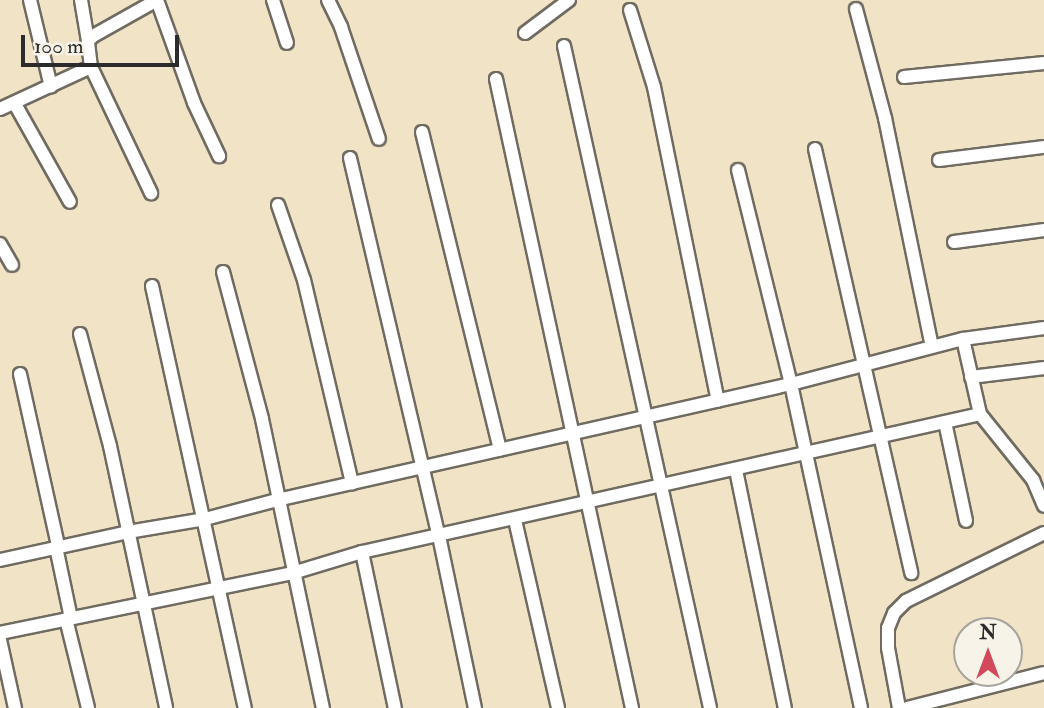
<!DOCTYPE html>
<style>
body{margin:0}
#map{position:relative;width:1044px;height:708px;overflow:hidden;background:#f1e3c6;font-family:"IM FELL Double Pica",serif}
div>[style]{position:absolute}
.roads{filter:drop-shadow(2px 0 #706b61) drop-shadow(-2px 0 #706b61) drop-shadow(0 2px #706b61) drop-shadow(0 -2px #706b61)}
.street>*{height:12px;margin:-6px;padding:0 6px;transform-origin:6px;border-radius:6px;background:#fff}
span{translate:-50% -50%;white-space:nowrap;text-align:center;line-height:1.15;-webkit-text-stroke:5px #f7f3e8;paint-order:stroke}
.north{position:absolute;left:953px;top:617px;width:70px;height:70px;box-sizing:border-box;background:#f7f3e8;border:2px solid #a5a39c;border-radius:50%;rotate:0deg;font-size:19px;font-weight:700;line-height:28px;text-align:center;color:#2b2b2b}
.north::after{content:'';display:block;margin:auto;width:24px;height:32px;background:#d1495b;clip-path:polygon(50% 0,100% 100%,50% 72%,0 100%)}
.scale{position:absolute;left:21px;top:35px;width:158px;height:32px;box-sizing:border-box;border:4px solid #2b2b2b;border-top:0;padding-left:9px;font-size:21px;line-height:24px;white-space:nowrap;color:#2b2b2b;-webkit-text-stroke:5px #f7f3e8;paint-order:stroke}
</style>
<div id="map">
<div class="roads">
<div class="street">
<i style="left:30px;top:0;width:89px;rotate:76.4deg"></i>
<i style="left:81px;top:0;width:42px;rotate:80.3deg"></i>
<i style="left:157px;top:0;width:109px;rotate:70.2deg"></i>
<i style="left:194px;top:103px;width:59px;rotate:64.7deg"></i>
<i style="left:273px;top:0;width:45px;rotate:72deg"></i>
<i style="left:328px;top:0;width:30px;rotate:64deg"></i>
<i style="left:341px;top:27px;width:118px;rotate:71.3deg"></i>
<i style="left:856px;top:9px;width:113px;rotate:75.1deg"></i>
<i style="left:885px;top:118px;width:233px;rotate:78.4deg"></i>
<i style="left:630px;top:10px;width:81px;rotate:72.7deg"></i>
<i style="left:654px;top:87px;width:320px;rotate:78.5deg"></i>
<i style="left:525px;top:33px;width:55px;rotate:-36.9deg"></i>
<i style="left:564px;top:46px;width:678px;rotate:77.56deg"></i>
<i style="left:91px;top:67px;width:140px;rotate:64.5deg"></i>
<i style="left:904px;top:77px;width:141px;rotate:-5.7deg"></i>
<i style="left:496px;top:79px;width:644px;rotate:77.8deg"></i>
<i style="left:15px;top:104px;width:112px;rotate:60.7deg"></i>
<i style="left:0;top:109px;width:100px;rotate:-24.8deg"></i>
<i style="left:91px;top:67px;width:26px;rotate:-97deg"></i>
<i style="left:88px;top:41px;width:7px;rotate:-45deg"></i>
<i style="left:93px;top:36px;width:73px;rotate:-29.4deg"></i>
<i style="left:422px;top:132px;width:327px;rotate:76.2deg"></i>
<i style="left:815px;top:149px;width:435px;rotate:77.2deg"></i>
<i style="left:350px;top:158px;width:388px;rotate:76.8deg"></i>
<i style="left:439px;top:536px;width:176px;rotate:78.2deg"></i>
<i style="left:939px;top:160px;width:106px;rotate:-7.1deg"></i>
<i style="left:738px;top:170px;width:220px;rotate:76.1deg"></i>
<i style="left:791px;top:384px;width:331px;rotate:77.8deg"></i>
<i style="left:278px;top:205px;width:79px;rotate:70.9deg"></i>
<i style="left:304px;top:280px;width:209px;rotate:76.7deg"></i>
<i style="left:954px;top:242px;width:91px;rotate:-7.6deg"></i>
<i style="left:0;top:244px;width:24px;rotate:60deg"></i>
<i style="left:223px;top:272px;width:152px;rotate:75.1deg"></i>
<i style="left:262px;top:419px;width:295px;rotate:78.1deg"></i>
<i style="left:152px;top:286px;width:432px;rotate:77.6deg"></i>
<i style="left:80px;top:334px;width:116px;rotate:75deg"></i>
<i style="left:110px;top:446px;width:268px;rotate:77.9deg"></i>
<i style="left:963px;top:339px;width:77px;rotate:77.2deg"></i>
<i style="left:980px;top:414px;width:85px;rotate:51.2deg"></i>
<i style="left:1033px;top:480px;width:28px;rotate:67deg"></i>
<i style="left:20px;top:374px;width:176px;rotate:77.5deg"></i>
<i style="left:971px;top:377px;width:74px;rotate:-7deg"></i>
<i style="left:945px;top:422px;width:101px;rotate:78deg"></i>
<i style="left:736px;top:470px;width:243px;rotate:78.4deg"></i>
<i style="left:515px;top:520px;width:193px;rotate:77.1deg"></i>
<i style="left:56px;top:547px;width:73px;rotate:78.1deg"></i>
<i style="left:362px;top:552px;width:159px;rotate:78.1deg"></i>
<i style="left:0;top:560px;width:131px;rotate:-12.3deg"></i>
<i style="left:128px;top:532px;width:78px;rotate:-9.6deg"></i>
<i style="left:205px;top:519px;width:74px;rotate:-14.8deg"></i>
<i style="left:277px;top:500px;width:527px;rotate:-12.72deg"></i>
<i style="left:791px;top:384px;width:178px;rotate:-14.7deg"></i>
<i style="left:963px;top:339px;width:82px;rotate:-7.7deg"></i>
<i style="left:66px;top:619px;width:92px;rotate:76.1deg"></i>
<i style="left:0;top:633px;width:302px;rotate:-11.6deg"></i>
<i style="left:296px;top:572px;width:69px;rotate:-16.9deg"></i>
<i style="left:362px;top:552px;width:633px;rotate:-12.59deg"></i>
<i style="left:0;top:640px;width:70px;rotate:77.6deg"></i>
<i style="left:899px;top:708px;width:61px;rotate:-100.4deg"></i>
<i style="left:888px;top:648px;width:20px;rotate:-90deg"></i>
<i style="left:888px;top:628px;width:16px;rotate:-68deg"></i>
<i style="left:894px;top:613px;width:17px;rotate:-45deg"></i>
<i style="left:906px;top:601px;width:154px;rotate:-26.2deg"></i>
<i style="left:907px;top:708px;width:141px;rotate:-14.3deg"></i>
</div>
</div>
<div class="north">N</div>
<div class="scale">100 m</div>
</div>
